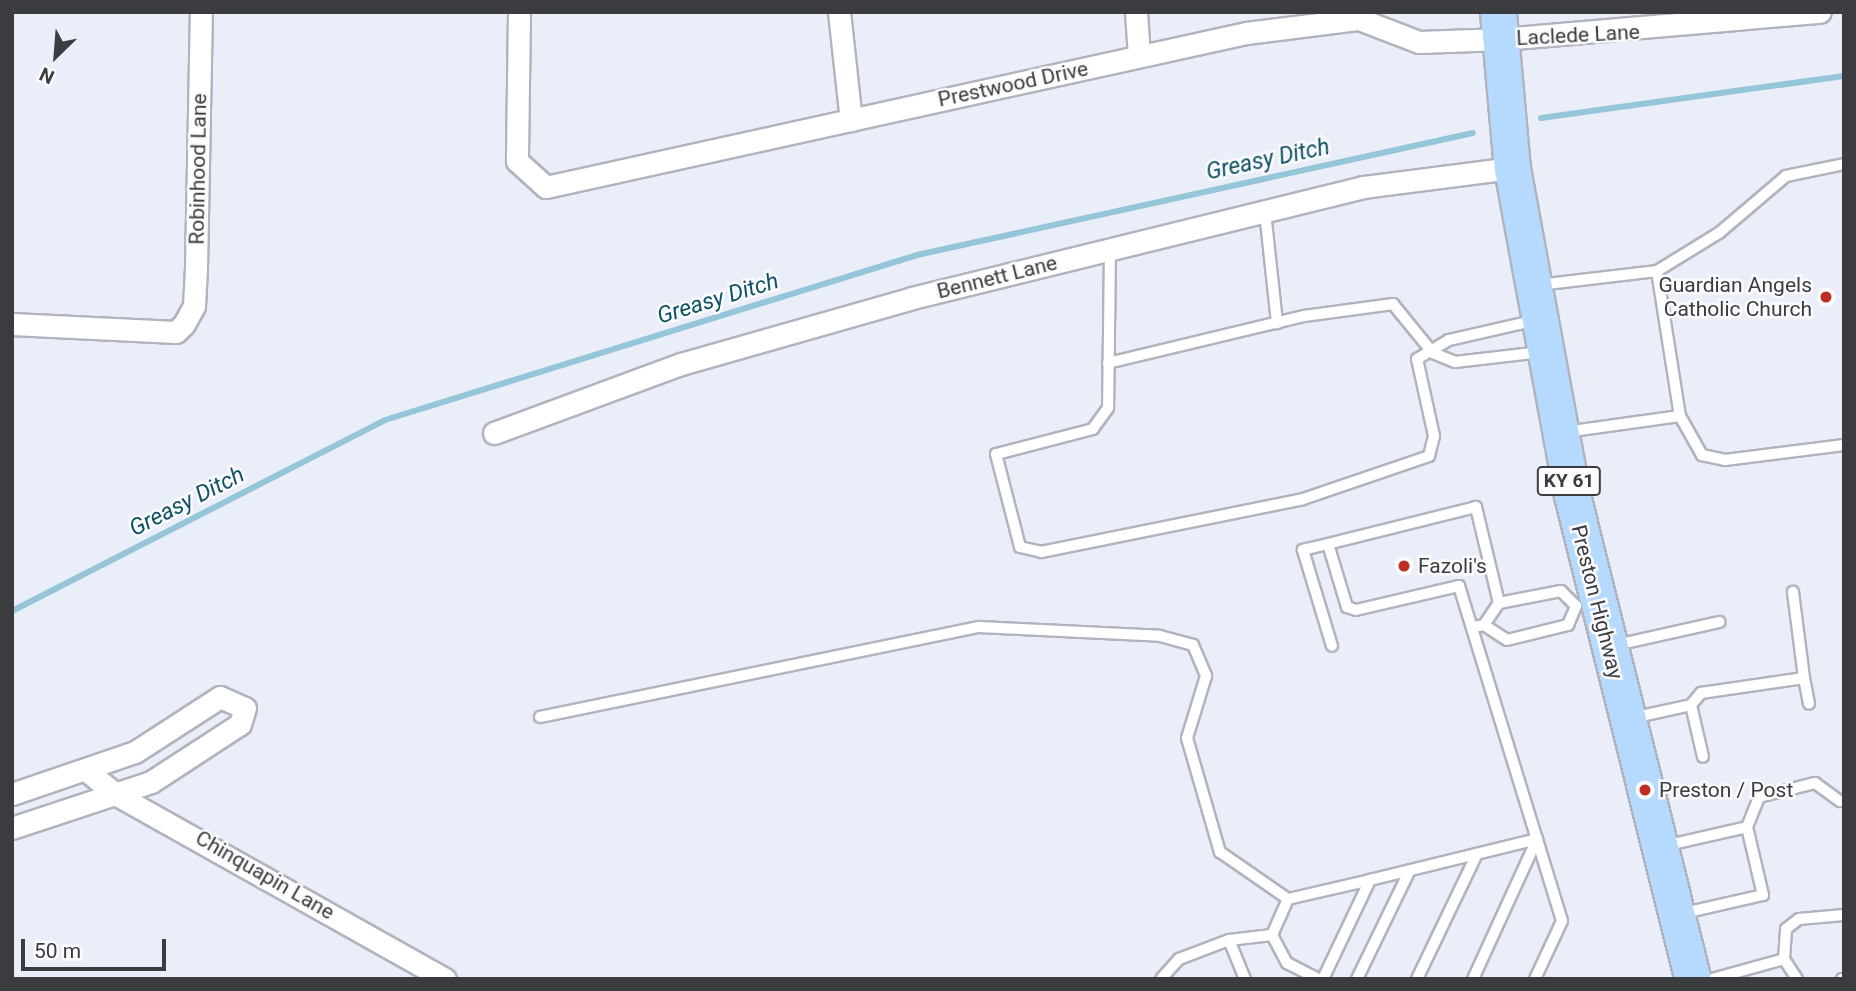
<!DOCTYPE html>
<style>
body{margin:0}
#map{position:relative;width:1856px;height:991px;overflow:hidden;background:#eaeef8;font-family:Roboto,sans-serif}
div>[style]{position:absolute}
.stream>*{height:6px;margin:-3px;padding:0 3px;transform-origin:3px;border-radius:3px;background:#94c5d8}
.roads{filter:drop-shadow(2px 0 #b1b4be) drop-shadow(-2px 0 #b1b4be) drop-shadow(0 2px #b1b4be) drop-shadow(0 -2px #b1b4be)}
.lane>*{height:10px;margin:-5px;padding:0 5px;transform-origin:5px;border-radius:5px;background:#fff}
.street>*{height:21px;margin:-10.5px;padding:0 10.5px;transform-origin:10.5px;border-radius:10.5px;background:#fff}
.primary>*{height:35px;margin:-17.5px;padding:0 17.5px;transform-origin:17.5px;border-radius:17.5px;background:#b5dafd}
.dots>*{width:19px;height:19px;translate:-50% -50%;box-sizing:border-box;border:4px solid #fbfbfd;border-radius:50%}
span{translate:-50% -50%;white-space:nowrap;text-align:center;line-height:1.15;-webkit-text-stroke:5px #fbfbfd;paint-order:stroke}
.shield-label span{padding:2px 5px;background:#fbfbfd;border:2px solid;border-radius:5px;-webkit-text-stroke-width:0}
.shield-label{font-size:19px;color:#3b3c40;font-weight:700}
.street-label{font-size:21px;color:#3b3c40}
.poi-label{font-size:21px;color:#3b3c40}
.right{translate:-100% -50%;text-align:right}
.left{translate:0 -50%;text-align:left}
.water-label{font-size:23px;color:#0e5165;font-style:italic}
.frame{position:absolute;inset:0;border:14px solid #3b3c40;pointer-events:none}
.north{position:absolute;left:21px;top:21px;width:70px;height:70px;-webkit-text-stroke:5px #fbfbfd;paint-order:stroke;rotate:205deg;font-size:19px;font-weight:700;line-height:28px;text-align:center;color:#3b3c40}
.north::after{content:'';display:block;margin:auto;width:24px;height:32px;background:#3b3c40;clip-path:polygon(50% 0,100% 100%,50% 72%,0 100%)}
.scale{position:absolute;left:21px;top:939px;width:145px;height:32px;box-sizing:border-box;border:4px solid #3b3c40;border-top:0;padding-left:9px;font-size:21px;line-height:24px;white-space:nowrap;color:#3b3c40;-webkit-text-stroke:5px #fbfbfd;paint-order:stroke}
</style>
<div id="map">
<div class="stream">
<i style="left:1541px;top:118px;width:306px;rotate:-7.9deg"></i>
<i style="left:12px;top:611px;width:419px;rotate:-27.1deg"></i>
<i style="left:385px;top:420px;width:557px;rotate:-17.23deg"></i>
<i style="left:917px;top:255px;width:569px;rotate:-12.38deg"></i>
</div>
<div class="roads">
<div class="lane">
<i style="left:1265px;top:212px;width:112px;rotate:83.8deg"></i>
<i style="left:1110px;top:250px;width:158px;rotate:90.7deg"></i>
<i style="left:1108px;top:408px;width:26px;rotate:126deg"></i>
<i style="left:1093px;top:429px;width:100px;rotate:165.5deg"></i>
<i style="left:996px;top:454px;width:96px;rotate:75.5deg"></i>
<i style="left:1020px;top:547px;width:22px;rotate:13deg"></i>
<i style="left:1041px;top:552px;width:267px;rotate:-11.4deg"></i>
<i style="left:1303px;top:499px;width:133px;rotate:-18.8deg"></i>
<i style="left:1429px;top:456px;width:21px;rotate:-76deg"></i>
<i style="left:1434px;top:436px;width:79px;rotate:-102.4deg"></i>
<i style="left:1417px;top:359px;width:37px;rotate:-31deg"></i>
<i style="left:1449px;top:340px;width:90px;rotate:-12.8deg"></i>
<i style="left:1657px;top:271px;width:147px;rotate:81deg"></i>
<i style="left:1538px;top:285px;width:120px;rotate:-6.7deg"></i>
<i style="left:1657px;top:271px;width:73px;rotate:-31.5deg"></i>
<i style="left:1719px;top:233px;width:88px;rotate:-40.4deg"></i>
<i style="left:1786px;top:176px;width:59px;rotate:-11.7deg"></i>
<i style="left:1108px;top:363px;width:202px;rotate:-13.5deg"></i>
<i style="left:1304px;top:316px;width:90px;rotate:-7.7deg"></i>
<i style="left:1393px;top:304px;width:63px;rotate:50.8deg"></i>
<i style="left:1433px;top:353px;width:24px;rotate:22deg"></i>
<i style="left:1455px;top:362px;width:87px;rotate:-6.6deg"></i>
<i style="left:1565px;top:432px;width:116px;rotate:-7.9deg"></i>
<i style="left:1680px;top:416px;width:45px;rotate:60.6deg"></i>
<i style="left:1702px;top:455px;width:24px;rotate:12deg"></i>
<i style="left:1725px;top:460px;width:120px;rotate:-7.2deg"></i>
<i style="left:1328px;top:544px;width:26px;rotate:167deg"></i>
<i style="left:1303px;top:550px;width:100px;rotate:73.2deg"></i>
<i style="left:1499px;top:603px;width:99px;rotate:-103.5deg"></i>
<i style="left:1476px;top:507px;width:153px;rotate:166deg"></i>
<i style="left:1328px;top:544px;width:66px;rotate:73.2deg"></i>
<i style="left:1347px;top:607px;width:9px;rotate:18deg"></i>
<i style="left:1356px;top:610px;width:106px;rotate:-13.1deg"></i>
<i style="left:1459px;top:586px;width:350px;rotate:72.9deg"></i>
<i style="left:1562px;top:921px;width:64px;rotate:115deg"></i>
<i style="left:1484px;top:625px;width:27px;rotate:33deg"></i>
<i style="left:1507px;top:640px;width:63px;rotate:-13.8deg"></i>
<i style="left:1568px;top:625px;width:21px;rotate:-67deg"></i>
<i style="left:1473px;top:627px;width:11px;rotate:-10deg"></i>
<i style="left:1484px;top:625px;width:27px;rotate:-56deg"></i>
<i style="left:1499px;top:603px;width:63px;rotate:-11deg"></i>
<i style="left:1561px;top:591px;width:21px;rotate:45deg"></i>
<i style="left:1616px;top:645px;width:106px;rotate:-12.6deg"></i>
<i style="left:1804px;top:678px;width:26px;rotate:79deg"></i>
<i style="left:1691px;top:705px;width:53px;rotate:77deg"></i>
<i style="left:540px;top:717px;width:448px;rotate:-11.6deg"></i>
<i style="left:979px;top:627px;width:181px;rotate:2.8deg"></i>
<i style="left:1160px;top:636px;width:34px;rotate:15deg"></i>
<i style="left:1193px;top:645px;width:34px;rotate:67deg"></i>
<i style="left:1206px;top:676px;width:65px;rotate:107deg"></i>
<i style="left:1187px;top:738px;width:119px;rotate:73.9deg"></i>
<i style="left:1220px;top:852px;width:83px;rotate:34.7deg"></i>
<i style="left:1288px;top:899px;width:39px;rotate:114deg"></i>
<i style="left:1272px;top:935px;width:32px;rotate:62deg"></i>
<i style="left:1287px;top:963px;width:35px;rotate:27deg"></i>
<i style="left:1632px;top:718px;width:60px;rotate:-12.4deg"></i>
<i style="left:1691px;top:705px;width:16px;rotate:-50deg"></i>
<i style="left:1701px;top:693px;width:104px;rotate:-8.3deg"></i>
<i style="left:1804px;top:678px;width:87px;rotate:-97.3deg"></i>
<i style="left:1747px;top:827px;width:32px;rotate:-68deg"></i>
<i style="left:1759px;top:797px;width:58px;rotate:-14deg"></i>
<i style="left:1815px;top:783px;width:31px;rotate:36deg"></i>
<i style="left:1664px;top:846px;width:85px;rotate:-12.9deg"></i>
<i style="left:1747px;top:827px;width:70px;rotate:76.8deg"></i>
<i style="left:1763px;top:895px;width:85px;rotate:167.1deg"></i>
<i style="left:1288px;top:899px;width:84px;rotate:-13deg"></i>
<i style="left:1229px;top:940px;width:42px;rotate:67.7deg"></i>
<i style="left:1161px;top:979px;width:27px;rotate:-48deg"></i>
<i style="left:1179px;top:959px;width:53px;rotate:-20.8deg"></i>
<i style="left:1229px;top:940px;width:43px;rotate:-6.6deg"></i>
<i style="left:1323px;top:979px;width:110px;rotate:-64.6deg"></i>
<i style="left:1370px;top:880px;width:172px;rotate:-13.8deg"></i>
<i style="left:1357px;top:979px;width:121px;rotate:-64.1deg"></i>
<i style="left:1417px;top:979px;width:139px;rotate:-64.4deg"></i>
<i style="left:1473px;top:979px;width:154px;rotate:-65.4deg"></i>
<i style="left:1712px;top:979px;width:75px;rotate:-15.5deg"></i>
<i style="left:1797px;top:979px;width:24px;rotate:-123deg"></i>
<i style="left:1784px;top:959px;width:30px;rotate:-86deg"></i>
<i style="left:1786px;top:929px;width:16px;rotate:-38deg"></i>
<i style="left:1799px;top:919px;width:45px;rotate:-5.1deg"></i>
<i style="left:1842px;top:979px;width:2px"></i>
</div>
<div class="street">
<i style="left:519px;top:12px;width:149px;rotate:90.8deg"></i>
<i style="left:517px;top:161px;width:39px;rotate:42deg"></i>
<i style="left:546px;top:187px;width:717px;rotate:-12.41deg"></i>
<i style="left:1246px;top:33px;width:114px;rotate:-7.1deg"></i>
<i style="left:1359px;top:19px;width:64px;rotate:21deg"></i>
<i style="left:1419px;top:42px;width:83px;rotate:-2.1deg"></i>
<i style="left:1502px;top:39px;width:319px;rotate:-4.9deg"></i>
<i style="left:839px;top:12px;width:109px;rotate:83.7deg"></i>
<i style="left:1136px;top:12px;width:44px;rotate:86.1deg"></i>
<i style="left:12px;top:324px;width:164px;rotate:2.8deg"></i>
<i style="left:176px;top:332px;width:11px;rotate:-45deg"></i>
<i style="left:184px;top:324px;width:21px;rotate:-61deg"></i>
<i style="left:194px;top:306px;width:38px;rotate:-87deg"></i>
<i style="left:196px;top:268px;width:256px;rotate:-88.9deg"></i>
<i style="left:494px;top:433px;width:199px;rotate:-20.3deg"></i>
<i style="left:681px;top:364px;width:240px;rotate:-15.9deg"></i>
<i style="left:912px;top:298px;width:464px;rotate:-13.8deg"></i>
<i style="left:1363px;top:187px;width:150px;rotate:-7.3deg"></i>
<i style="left:87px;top:771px;width:38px;rotate:39deg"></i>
<i style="left:117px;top:795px;width:376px;rotate:29.3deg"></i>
<i style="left:12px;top:794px;width:130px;rotate:-18.9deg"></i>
<i style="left:135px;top:752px;width:101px;rotate:-32.9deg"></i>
<i style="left:220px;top:697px;width:27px;rotate:24deg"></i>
<i style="left:245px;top:708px;width:17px;rotate:107deg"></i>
<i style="left:240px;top:724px;width:106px;rotate:146.9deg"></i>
<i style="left:151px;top:782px;width:146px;rotate:161.7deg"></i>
</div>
<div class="primary">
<i style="left:1498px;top:12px;width:157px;rotate:84.9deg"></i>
<i style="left:1512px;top:168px;width:332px;rotate:79.6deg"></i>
<i style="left:1572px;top:495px;width:499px;rotate:76deg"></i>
</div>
</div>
<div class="dots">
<i style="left:1826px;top:297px;background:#bc2e23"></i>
<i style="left:1404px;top:566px;background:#bc2e23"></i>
<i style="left:1645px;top:790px;background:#bc2e23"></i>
</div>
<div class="shield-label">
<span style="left:1569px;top:481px">KY 61</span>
</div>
<div class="street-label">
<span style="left:1578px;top:35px;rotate:-3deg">Laclede Lane</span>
<span style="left:1013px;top:84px;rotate:-12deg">Prestwood Drive</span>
<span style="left:198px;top:169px;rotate:-89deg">Robinhood Lane</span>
<span style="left:997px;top:277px;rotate:-14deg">Bennett Lane</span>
<span style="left:1597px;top:602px;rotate:76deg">Preston Highway</span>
<span style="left:265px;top:875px;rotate:30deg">Chinquapin Lane</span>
</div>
<div class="poi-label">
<span class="right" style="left:1812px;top:297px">Guardian Angels<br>Catholic Church</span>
<span class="left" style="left:1418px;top:566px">Fazoli's</span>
<span class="left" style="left:1659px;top:790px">Preston / Post</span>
</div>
<div class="water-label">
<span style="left:1268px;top:160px;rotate:-12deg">Greasy Ditch</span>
<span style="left:718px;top:299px;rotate:-17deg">Greasy Ditch</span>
<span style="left:187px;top:502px;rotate:-27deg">Greasy Ditch</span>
</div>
<div class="frame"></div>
<div class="north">N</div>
<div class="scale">50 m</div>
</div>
